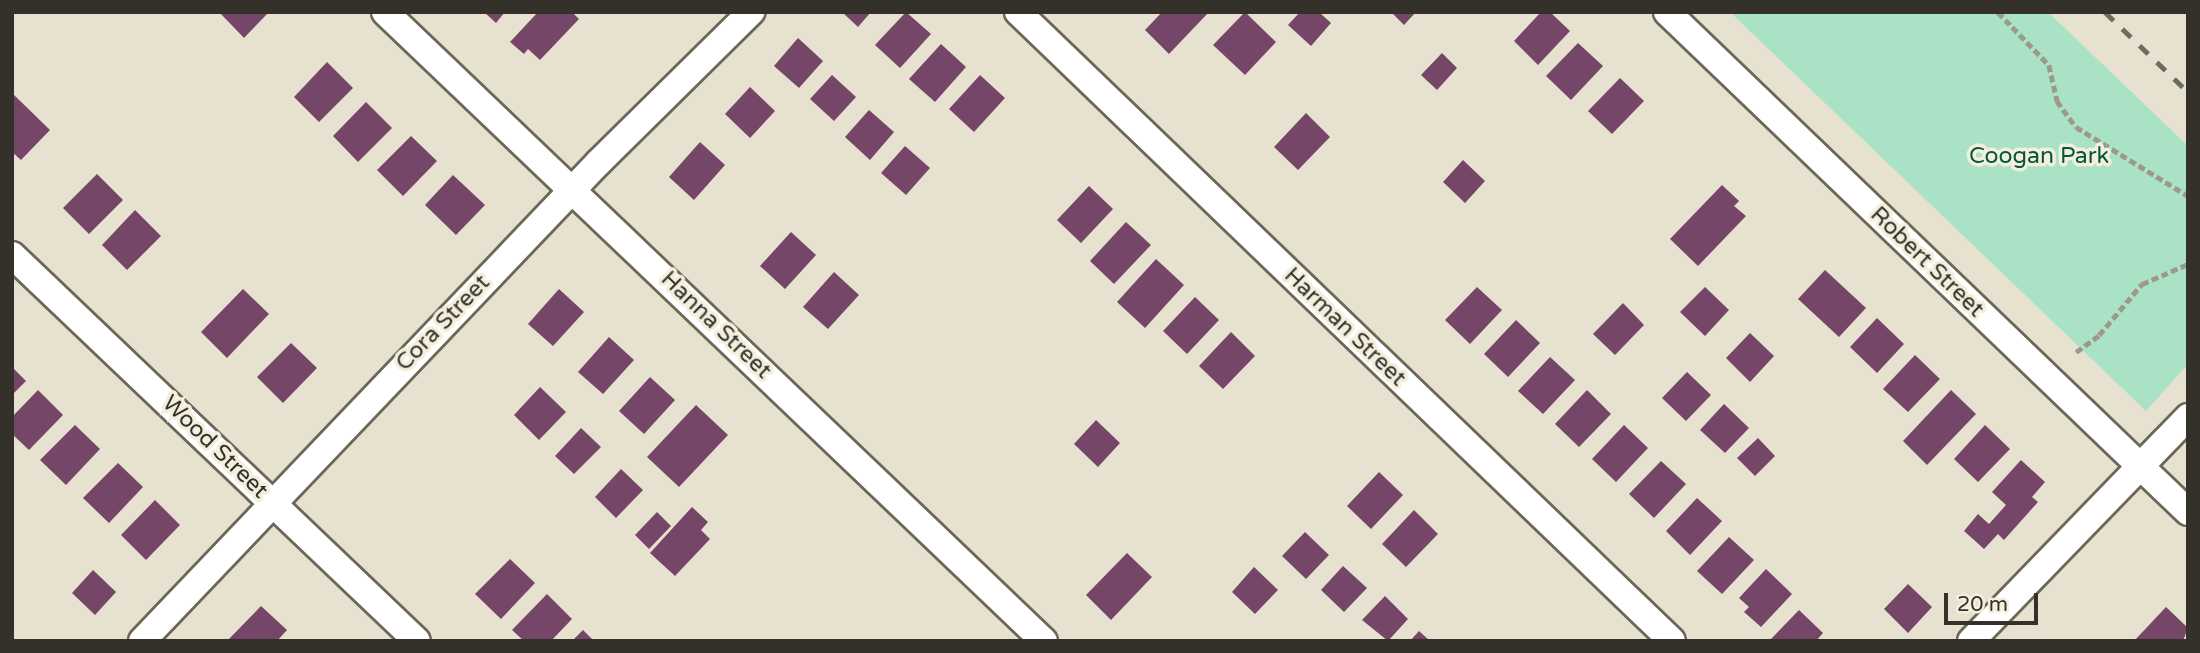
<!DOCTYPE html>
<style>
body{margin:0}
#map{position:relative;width:2200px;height:653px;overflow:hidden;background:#e7e2cf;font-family:"Varela Round",sans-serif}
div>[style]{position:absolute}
.green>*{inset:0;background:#a9e2c4}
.building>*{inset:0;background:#764669}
.path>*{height:4.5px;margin-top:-2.25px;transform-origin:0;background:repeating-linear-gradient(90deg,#9d998b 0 7px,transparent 0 10.5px)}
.roads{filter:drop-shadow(2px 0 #6c6757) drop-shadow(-2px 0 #6c6757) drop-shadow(0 2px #6c6757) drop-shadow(0 -2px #6c6757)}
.minor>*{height:26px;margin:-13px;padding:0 13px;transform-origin:13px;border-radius:13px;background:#fff}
.rail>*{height:5px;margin-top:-2.5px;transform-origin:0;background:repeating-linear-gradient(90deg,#6e6b60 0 12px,transparent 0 24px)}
span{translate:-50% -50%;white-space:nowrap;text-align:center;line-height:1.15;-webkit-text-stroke:7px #f4efdd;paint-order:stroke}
.park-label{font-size:23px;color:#005839}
.street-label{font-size:23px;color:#33312a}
.frame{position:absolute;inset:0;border:14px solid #33312a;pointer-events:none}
.scale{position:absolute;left:1944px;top:593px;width:94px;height:32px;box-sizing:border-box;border:4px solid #33312a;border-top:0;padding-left:9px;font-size:21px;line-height:24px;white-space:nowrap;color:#33312a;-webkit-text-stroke:5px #f4efdd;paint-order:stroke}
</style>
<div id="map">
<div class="green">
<i style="clip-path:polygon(1730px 12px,2048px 12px,2188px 146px,2188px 364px,2146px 411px)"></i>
</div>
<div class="building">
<i style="clip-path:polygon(219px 12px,269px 12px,244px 38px)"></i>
<i style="clip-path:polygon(484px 12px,505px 12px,496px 23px)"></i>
<i style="clip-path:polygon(538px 12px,572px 12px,579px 19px,540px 60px,528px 49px,524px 54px,510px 42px)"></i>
<i style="clip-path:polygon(842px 12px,871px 12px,858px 27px)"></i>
<i style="clip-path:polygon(906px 12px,931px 34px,900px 68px,875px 45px)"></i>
<i style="clip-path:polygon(1162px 12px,1209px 12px,1169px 54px,1145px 30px)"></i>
<i style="clip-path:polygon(1245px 12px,1276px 42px,1245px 75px,1213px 45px)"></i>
<i style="clip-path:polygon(1300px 12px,1319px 12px,1331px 23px,1311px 46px,1288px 25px)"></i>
<i style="clip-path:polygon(1391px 12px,1416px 12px,1404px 25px)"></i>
<i style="clip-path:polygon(1541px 12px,1550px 12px,1570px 31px,1538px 65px,1514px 41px)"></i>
<i style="clip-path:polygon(798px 38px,823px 61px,799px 88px,774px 66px)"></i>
<i style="clip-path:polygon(1578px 43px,1603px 66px,1571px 100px,1546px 76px)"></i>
<i style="clip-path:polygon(941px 44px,966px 67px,935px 102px,909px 79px)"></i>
<i style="clip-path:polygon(1442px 53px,1457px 68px,1437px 90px,1421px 75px)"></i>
<i style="clip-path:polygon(327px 62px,353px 88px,319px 122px,294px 97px)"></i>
<i style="clip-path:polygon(832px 75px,856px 97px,834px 121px,810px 99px)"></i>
<i style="clip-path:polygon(980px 75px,1005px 98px,974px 132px,949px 109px)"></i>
<i style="clip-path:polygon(1620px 78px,1644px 101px,1612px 134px,1588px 111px)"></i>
<i style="clip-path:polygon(750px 87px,775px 111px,750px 138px,725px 114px)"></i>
<i style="clip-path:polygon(12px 93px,50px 130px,21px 160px,12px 152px)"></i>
<i style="clip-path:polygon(366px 102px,392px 128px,358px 162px,333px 136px)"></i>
<i style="clip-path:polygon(869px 110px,894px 132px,870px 160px,845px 137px)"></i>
<i style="clip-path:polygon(1306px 113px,1330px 137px,1298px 170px,1274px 147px)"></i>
<i style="clip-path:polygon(411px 136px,437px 161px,403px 196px,377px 170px)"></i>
<i style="clip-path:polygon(700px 142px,725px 165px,694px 200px,669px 177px)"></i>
<i style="clip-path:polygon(905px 146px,930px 168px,906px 195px,881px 173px)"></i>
<i style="clip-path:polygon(1463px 160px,1485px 181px,1465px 203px,1443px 182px)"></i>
<i style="clip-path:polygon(97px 174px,123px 200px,89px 234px,63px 208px)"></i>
<i style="clip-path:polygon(453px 175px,485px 205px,456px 235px,425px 205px)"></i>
<i style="clip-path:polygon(1722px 185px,1739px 201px,1734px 206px,1746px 216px,1698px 266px,1670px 239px)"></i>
<i style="clip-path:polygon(1089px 186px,1113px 209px,1081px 243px,1057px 220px)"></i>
<i style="clip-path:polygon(135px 210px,161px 236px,127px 270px,102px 245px)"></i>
<i style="clip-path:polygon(1126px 222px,1151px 245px,1114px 284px,1090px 261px)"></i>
<i style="clip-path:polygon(791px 232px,816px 255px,785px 289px,760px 266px)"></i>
<i style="clip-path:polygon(1156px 259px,1184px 285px,1145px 328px,1117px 302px)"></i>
<i style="clip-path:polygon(1825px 270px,1866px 308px,1839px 337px,1798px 299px)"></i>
<i style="clip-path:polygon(834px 272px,859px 295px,828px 329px,803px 307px)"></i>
<i style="clip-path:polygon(1477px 287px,1502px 310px,1470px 344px,1445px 320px)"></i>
<i style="clip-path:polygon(1705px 287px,1729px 310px,1705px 336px,1680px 312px)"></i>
<i style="clip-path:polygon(243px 289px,269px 314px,227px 358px,201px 332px)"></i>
<i style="clip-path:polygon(559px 289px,584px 312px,553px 346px,528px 324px)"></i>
<i style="clip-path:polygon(1195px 297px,1219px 320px,1187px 354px,1163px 331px)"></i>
<i style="clip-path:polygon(1623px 303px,1644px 325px,1615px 355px,1593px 334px)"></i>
<i style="clip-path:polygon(1877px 318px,1904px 344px,1877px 373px,1850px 347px)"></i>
<i style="clip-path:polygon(1516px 320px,1540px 343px,1508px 377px,1484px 354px)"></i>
<i style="clip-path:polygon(1231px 332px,1255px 356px,1223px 389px,1199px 366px)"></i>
<i style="clip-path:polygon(1750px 333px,1774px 356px,1750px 382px,1726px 358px)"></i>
<i style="clip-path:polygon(609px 337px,634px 360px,603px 394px,578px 372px)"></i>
<i style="clip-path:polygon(291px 343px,317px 368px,283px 403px,257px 377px)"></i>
<i style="clip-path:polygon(1915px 355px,1940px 379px,1908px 412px,1883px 389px)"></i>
<i style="clip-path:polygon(1550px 357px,1575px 380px,1543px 414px,1518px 391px)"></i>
<i style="clip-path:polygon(12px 367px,26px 381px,12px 395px)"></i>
<i style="clip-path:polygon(1687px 372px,1711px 395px,1686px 421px,1662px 398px)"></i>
<i style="clip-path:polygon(650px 377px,675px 400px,644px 434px,619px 411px)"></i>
<i style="clip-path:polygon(540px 387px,566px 412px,539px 440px,514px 415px)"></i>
<i style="clip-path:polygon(38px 390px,63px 415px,29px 450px,12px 434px,12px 417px)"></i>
<i style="clip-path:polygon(1587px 390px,1611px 414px,1579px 447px,1555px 424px)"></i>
<i style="clip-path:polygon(1951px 390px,1976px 414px,1927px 465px,1903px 441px)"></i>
<i style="clip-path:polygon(1724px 404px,1749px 428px,1725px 453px,1700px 430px)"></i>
<i style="clip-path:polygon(696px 405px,728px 435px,679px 487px,647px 457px)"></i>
<i style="clip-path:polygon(1096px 420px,1120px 443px,1098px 467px,1074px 444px)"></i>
<i style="clip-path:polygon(75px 425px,100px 449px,66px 485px,40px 460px)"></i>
<i style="clip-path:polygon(1624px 425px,1648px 448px,1616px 482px,1592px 459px)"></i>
<i style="clip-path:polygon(1985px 425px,2010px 449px,1978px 482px,1954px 459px)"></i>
<i style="clip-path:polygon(581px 428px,601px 447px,574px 474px,555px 456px)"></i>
<i style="clip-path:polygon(1758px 438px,1775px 456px,1755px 476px,1737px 458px)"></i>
<i style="clip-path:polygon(2021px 460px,2045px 482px,2032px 497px,2038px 502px,2004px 540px,1998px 534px,1984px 549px,1964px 531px,1978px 514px,1989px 524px,2006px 505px,1992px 492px)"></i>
<i style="clip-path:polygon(1661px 461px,1686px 484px,1654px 518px,1629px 494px)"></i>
<i style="clip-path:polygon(118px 463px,143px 487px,109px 523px,83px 498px)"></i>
<i style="clip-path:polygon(621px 469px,643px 490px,616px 518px,595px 497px)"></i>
<i style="clip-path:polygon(1379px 472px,1403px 495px,1371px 529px,1347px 506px)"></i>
<i style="clip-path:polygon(1697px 498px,1722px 521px,1690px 555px,1666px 531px)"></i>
<i style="clip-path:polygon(155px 500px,180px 525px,146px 560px,121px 535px)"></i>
<i style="clip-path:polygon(692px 507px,708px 522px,701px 530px,710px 539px,675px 576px,650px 553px)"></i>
<i style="clip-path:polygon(1414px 510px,1438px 534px,1406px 567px,1382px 544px)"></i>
<i style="clip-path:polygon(657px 512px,671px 526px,649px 549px,635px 535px)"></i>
<i style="clip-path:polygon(1305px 532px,1329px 555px,1306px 579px,1282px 556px)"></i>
<i style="clip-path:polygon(1729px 537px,1754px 560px,1722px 594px,1697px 571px)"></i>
<i style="clip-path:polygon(1127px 553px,1152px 577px,1111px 620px,1086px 595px)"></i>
<i style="clip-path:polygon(510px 559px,535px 583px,501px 619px,475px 594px)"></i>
<i style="clip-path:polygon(1343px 566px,1367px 588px,1344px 612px,1321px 590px)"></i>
<i style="clip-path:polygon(1254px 567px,1278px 590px,1255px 614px,1232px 592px)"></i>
<i style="clip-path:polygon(1766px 569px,1792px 594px,1761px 627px,1744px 612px,1749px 607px,1739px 598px)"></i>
<i style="clip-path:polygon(93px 570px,116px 592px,95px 615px,72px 593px)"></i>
<i style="clip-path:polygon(1908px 584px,1932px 607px,1908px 633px,1884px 609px)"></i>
<i style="clip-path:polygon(547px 594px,572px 619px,551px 641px,524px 641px,512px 630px)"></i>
<i style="clip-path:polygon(1385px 596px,1408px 619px,1388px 641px,1362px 620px)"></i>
<i style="clip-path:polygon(261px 606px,287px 630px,277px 641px,227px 641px)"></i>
<i style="clip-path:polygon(2166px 607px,2188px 628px,2183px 641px,2134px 641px)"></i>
<i style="clip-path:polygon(1799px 610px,1823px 633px,1816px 641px,1769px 641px)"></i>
<i style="clip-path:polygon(583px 630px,594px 641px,572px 641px)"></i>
<i style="clip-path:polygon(1419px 631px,1430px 641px,1410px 641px)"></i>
</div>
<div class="path">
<i style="left:1998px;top:12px;width:74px;rotate:46.1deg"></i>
<i style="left:2049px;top:65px;width:37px;rotate:77deg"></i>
<i style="left:2057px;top:101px;width:32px;rotate:54deg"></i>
<i style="left:2076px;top:127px;width:132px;rotate:31.6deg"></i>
<i style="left:2076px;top:352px;width:29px;rotate:-36deg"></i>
<i style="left:2099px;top:335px;width:67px;rotate:-49.9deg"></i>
<i style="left:2142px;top:284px;width:50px;rotate:-23.5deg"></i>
</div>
<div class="roads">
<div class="minor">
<i style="left:385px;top:12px;width:911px;rotate:43.67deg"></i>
<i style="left:1018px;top:12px;width:907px;rotate:43.88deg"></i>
<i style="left:1667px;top:12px;width:722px;rotate:43.82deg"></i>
<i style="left:12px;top:255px;width:559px;rotate:43.62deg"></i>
<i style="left:142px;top:641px;width:662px;rotate:-46.35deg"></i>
<i style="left:599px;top:162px;width:214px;rotate:-44.6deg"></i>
<i style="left:1971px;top:641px;width:312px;rotate:-45.9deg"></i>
</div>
</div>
<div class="rail">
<i style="left:2105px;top:12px;width:115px;rotate:43.9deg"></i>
</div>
<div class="park-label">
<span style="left:2039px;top:156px">Coogan Park</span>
</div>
<div class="street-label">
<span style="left:1927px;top:262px;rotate:44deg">Robert Street</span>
<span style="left:443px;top:323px;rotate:-46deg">Cora Street</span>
<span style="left:716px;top:325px;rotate:44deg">Hanna Street</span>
<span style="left:1345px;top:327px;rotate:44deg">Harman Street</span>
<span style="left:215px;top:447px;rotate:44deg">Wood Street</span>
</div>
<div class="frame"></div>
<div class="scale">20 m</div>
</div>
